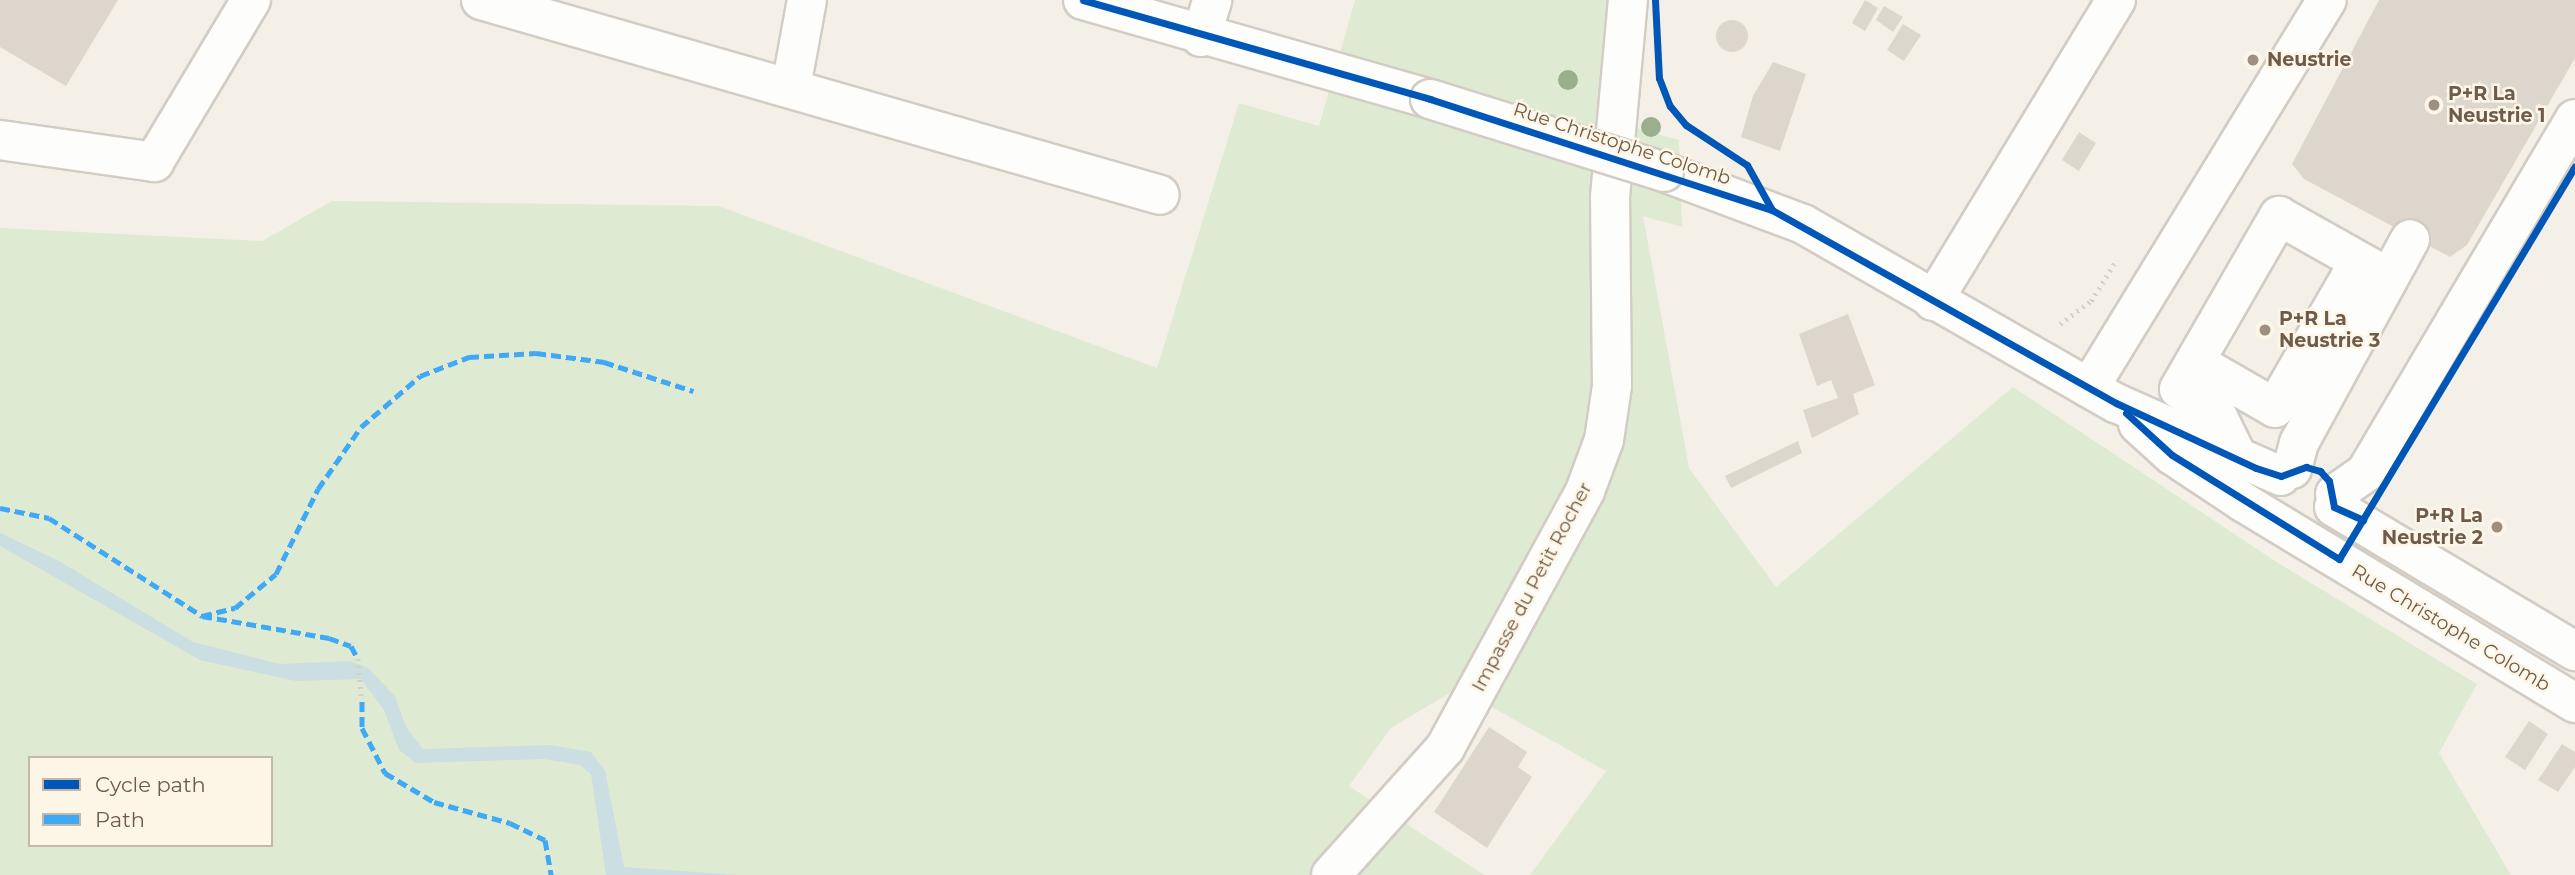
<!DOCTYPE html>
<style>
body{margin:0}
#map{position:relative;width:2575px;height:875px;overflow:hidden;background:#f4f0e7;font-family:Montserrat,sans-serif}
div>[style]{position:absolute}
.green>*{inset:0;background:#dfead3}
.water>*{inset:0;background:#cbdee2}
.building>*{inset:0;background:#ddd6cd}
.round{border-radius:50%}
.path>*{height:4.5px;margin-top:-2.25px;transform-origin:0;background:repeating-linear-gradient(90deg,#d6cfc9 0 2px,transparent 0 7px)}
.roads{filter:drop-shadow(2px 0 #d2ccc5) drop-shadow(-2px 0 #d2ccc5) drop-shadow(0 2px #d2ccc5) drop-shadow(0 -2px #d2ccc5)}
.minor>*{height:38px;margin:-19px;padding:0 19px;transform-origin:19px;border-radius:19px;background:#fdfdfb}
.bridges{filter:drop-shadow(2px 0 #d2ccc5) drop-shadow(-2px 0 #d2ccc5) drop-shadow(0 2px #d2ccc5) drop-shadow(0 -2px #d2ccc5)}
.minor-bridge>*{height:38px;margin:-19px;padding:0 19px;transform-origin:19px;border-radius:19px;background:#fdfdfb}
.quiet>*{height:5px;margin-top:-2.5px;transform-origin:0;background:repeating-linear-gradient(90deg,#3fa9f5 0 10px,transparent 0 15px)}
.cycleway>*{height:7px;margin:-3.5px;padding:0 3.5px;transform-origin:3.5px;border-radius:3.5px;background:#0057b8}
.trees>*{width:20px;height:20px;margin:-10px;border-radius:50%;background:#9baf8f}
.dots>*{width:19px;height:19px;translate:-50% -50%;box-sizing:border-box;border:4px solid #fdf6e7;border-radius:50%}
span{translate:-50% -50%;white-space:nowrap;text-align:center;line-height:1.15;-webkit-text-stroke:5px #fdf6e7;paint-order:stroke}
.poi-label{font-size:19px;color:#6e5b4b;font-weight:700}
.left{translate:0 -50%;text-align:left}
.right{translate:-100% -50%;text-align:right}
.street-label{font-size:19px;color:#6e5b4b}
.legend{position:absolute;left:28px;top:756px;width:245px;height:91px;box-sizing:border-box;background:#fdf6e7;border:2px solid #c4b8a9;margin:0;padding:9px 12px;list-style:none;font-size:21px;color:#6e5b4b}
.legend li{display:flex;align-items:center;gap:14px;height:35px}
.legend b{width:35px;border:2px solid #c4b8a9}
</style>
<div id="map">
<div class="green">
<i style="clip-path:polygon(evenodd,1355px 0,1610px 0,1597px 117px,1679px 140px,1682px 227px,1643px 216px,1689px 468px,1776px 587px,2013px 387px,2275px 561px,2477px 684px,2439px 753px,2511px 875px,1530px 875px,1606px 771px,1458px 688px,1391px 728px,1349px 786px,1484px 875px,0 875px,0 228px,262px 241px,332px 201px,719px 206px,1157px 368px,1239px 103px,1319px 126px,1355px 0,30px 758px,271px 758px,271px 845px,30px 845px,30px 758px)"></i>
</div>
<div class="water">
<i style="clip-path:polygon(0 533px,59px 561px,193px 642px,279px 664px,350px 661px,368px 668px,395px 696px,406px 727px,423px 749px,550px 745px,591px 752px,605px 771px,624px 867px,738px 875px,606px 875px,591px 774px,580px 765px,544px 759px,416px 763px,399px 750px,384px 710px,361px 679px,296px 681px,200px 660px,0 546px)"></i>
</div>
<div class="building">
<i style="clip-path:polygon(0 0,118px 0,66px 86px,0 47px)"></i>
<i style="clip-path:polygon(1865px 0,1878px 8px,1865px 31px,1852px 23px)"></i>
<i style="clip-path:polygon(2379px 0,2575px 0,2575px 58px,2467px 245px,2450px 257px,2304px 179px,2292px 164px)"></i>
<i style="clip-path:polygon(1884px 6px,1903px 17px,1893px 32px,1876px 20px)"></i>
<i class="round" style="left:1716px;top:20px;width:32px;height:32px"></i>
<i style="clip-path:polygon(1903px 24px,1921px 35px,1904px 61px,1887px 50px)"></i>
<i style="clip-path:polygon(1773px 62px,1806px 74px,1780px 151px,1741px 137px,1753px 96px)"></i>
<i style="clip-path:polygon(2079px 132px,2096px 143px,2079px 171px,2062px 160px)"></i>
<i style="clip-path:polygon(1848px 314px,1875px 385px,1853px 394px,1859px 414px,1812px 438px,1803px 410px,1838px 398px,1831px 380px,1817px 386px,1799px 334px)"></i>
<i style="clip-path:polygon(1798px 441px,1802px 453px,1731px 488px,1725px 476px)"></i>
<i style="clip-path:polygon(2529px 721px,2548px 734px,2525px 770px,2505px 757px)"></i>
<i style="clip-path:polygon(1489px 727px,1527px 752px,1518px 767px,1532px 777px,1487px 848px,1434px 812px)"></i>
<i style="clip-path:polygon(2562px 744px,2575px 752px,2575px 767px,2558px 792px,2538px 780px)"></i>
</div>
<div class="path">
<i style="left:2060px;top:324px;width:39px;rotate:-37deg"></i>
<i style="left:2091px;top:301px;width:49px;rotate:-58.2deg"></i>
<i style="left:358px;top:659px;width:42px;rotate:84.6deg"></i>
</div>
<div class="roads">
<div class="minor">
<i style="left:481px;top:0;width:706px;rotate:16.02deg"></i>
<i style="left:1083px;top:0;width:361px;rotate:15.9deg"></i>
<i style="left:1201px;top:37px;width:39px;rotate:-73deg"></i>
<i style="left:791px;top:87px;width:88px;rotate:-79.6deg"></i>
<i style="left:0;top:140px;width:156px;rotate:8.1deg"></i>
<i style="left:154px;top:162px;width:189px;rotate:-59.1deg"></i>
<i style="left:1664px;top:172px;width:148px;rotate:20.5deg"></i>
<i style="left:1803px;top:224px;width:361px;rotate:29.8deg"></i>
<i style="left:2116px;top:403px;width:180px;rotate:23.9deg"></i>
<i style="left:1933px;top:301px;width:352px;rotate:-58.7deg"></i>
<i style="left:2195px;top:362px;width:92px;rotate:29.9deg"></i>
<i style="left:2275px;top:408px;width:168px;rotate:-60.1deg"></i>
<i style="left:2089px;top:388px;width:455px;rotate:-58.5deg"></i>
<i style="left:2138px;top:424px;width:46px;rotate:42.4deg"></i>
<i style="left:2172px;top:455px;width:85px;rotate:33.5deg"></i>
<i style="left:2243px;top:502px;width:388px;rotate:31.2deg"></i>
<i style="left:2236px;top:454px;width:48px;rotate:-116deg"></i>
<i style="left:2215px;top:411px;width:42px;rotate:-148.6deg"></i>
<i style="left:2179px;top:389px;width:200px;rotate:-60deg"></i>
<i style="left:2279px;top:216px;width:126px;rotate:29.4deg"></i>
<i style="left:2292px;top:469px;width:27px;rotate:-75deg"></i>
<i style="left:2299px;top:443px;width:232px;rotate:-61.4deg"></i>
<i style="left:2335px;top:494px;width:38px;rotate:-35deg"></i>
<i style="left:2366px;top:472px;width:410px;rotate:-59.4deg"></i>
<i style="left:2334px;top:507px;width:281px;rotate:30.9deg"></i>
<i style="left:1331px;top:875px;width:171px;rotate:-48.1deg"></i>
<i style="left:1445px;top:748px;width:293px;rotate:-61.4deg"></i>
<i style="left:1585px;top:491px;width:54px;rotate:-69.6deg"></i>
<i style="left:1604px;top:440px;width:55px;rotate:-81.6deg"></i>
<i style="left:1612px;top:386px;width:189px;rotate:-90.6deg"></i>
<i style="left:1610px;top:197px;width:198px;rotate:-84.8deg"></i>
</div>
</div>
<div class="bridges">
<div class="minor-bridge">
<i style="left:1430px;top:99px;width:245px;rotate:17.3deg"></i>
</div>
</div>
<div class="quiet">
<i style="left:0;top:508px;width:50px;rotate:11.5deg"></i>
<i style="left:49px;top:518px;width:182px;rotate:32.6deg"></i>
<i style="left:202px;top:616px;width:129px;rotate:9.8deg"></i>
<i style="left:329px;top:638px;width:23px;rotate:20deg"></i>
<i style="left:351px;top:646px;width:15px;rotate:62deg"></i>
<i style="left:202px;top:616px;width:34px;rotate:-14deg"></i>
<i style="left:235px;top:608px;width:53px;rotate:-39.7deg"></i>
<i style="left:276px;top:574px;width:95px;rotate:-63.7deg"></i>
<i style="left:318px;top:489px;width:75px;rotate:-55.3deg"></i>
<i style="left:361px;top:427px;width:78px;rotate:-40.8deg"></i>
<i style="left:420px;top:376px;width:53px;rotate:-21.2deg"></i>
<i style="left:469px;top:357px;width:67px;rotate:-3.4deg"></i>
<i style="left:536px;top:353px;width:69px;rotate:7.5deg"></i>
<i style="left:604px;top:362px;width:94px;rotate:18deg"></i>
<i style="left:362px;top:701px;width:27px;rotate:90deg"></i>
<i style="left:362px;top:728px;width:51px;rotate:62.9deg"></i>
<i style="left:385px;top:773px;width:57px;rotate:30.6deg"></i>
<i style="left:434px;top:802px;width:79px;rotate:15.4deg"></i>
<i style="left:510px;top:823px;width:39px;rotate:26deg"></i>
<i style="left:545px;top:840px;width:36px;rotate:80deg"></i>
</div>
<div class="cycleway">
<i style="left:1083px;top:0;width:361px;rotate:15.9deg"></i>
<i style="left:1430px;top:99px;width:360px;rotate:18deg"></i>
<i style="left:1772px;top:210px;width:394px;rotate:29.3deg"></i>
<i style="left:2116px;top:403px;width:154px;rotate:24.9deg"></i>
<i style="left:2256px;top:468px;width:26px;rotate:18deg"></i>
<i style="left:2281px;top:476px;width:27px;rotate:-20deg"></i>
<i style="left:2306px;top:467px;width:15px;rotate:16deg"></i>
<i style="left:2320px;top:471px;width:13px;rotate:48deg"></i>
<i style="left:2329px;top:481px;width:26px;rotate:79deg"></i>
<i style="left:2334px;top:507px;width:32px;rotate:24deg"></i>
<i style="left:1655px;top:0;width:78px;rotate:87.1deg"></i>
<i style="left:1659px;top:78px;width:30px;rotate:69deg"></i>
<i style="left:1670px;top:106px;width:25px;rotate:50deg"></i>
<i style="left:1686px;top:125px;width:73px;rotate:33.3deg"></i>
<i style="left:1747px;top:165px;width:51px;rotate:60.9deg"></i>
<i style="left:2126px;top:413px;width:62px;rotate:42.4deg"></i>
<i style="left:2172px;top:455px;width:197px;rotate:31.9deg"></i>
<i style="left:2339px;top:559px;width:458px;rotate:-59deg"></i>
</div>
<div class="trees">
<i style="left:1568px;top:80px"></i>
<i style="left:1651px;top:127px"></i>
</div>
<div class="dots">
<i style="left:2253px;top:60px;background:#9d8f82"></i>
<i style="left:2434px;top:105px;background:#9d8f82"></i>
<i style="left:2265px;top:330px;background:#9d8f82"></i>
<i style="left:2497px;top:527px;background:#9d8f82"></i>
</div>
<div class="poi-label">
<span class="left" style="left:2267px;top:60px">Neustrie</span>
<span class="left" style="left:2448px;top:105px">P+R La<br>Neustrie 1</span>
<span class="left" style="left:2279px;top:330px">P+R La<br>Neustrie 3</span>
<span class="right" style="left:2483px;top:527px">P+R La<br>Neustrie 2</span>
</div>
<div class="street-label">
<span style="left:1622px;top:144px;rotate:18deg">Rue Christophe Colomb</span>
<span style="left:1532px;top:587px;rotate:-62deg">Impasse du Petit Rocher</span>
<span style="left:2451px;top:628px;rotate:31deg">Rue Christophe Colomb</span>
</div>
<ul class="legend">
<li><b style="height:9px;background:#0057b8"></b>Cycle path</li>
<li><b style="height:9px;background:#3fa9f5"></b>Path</li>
</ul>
</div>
